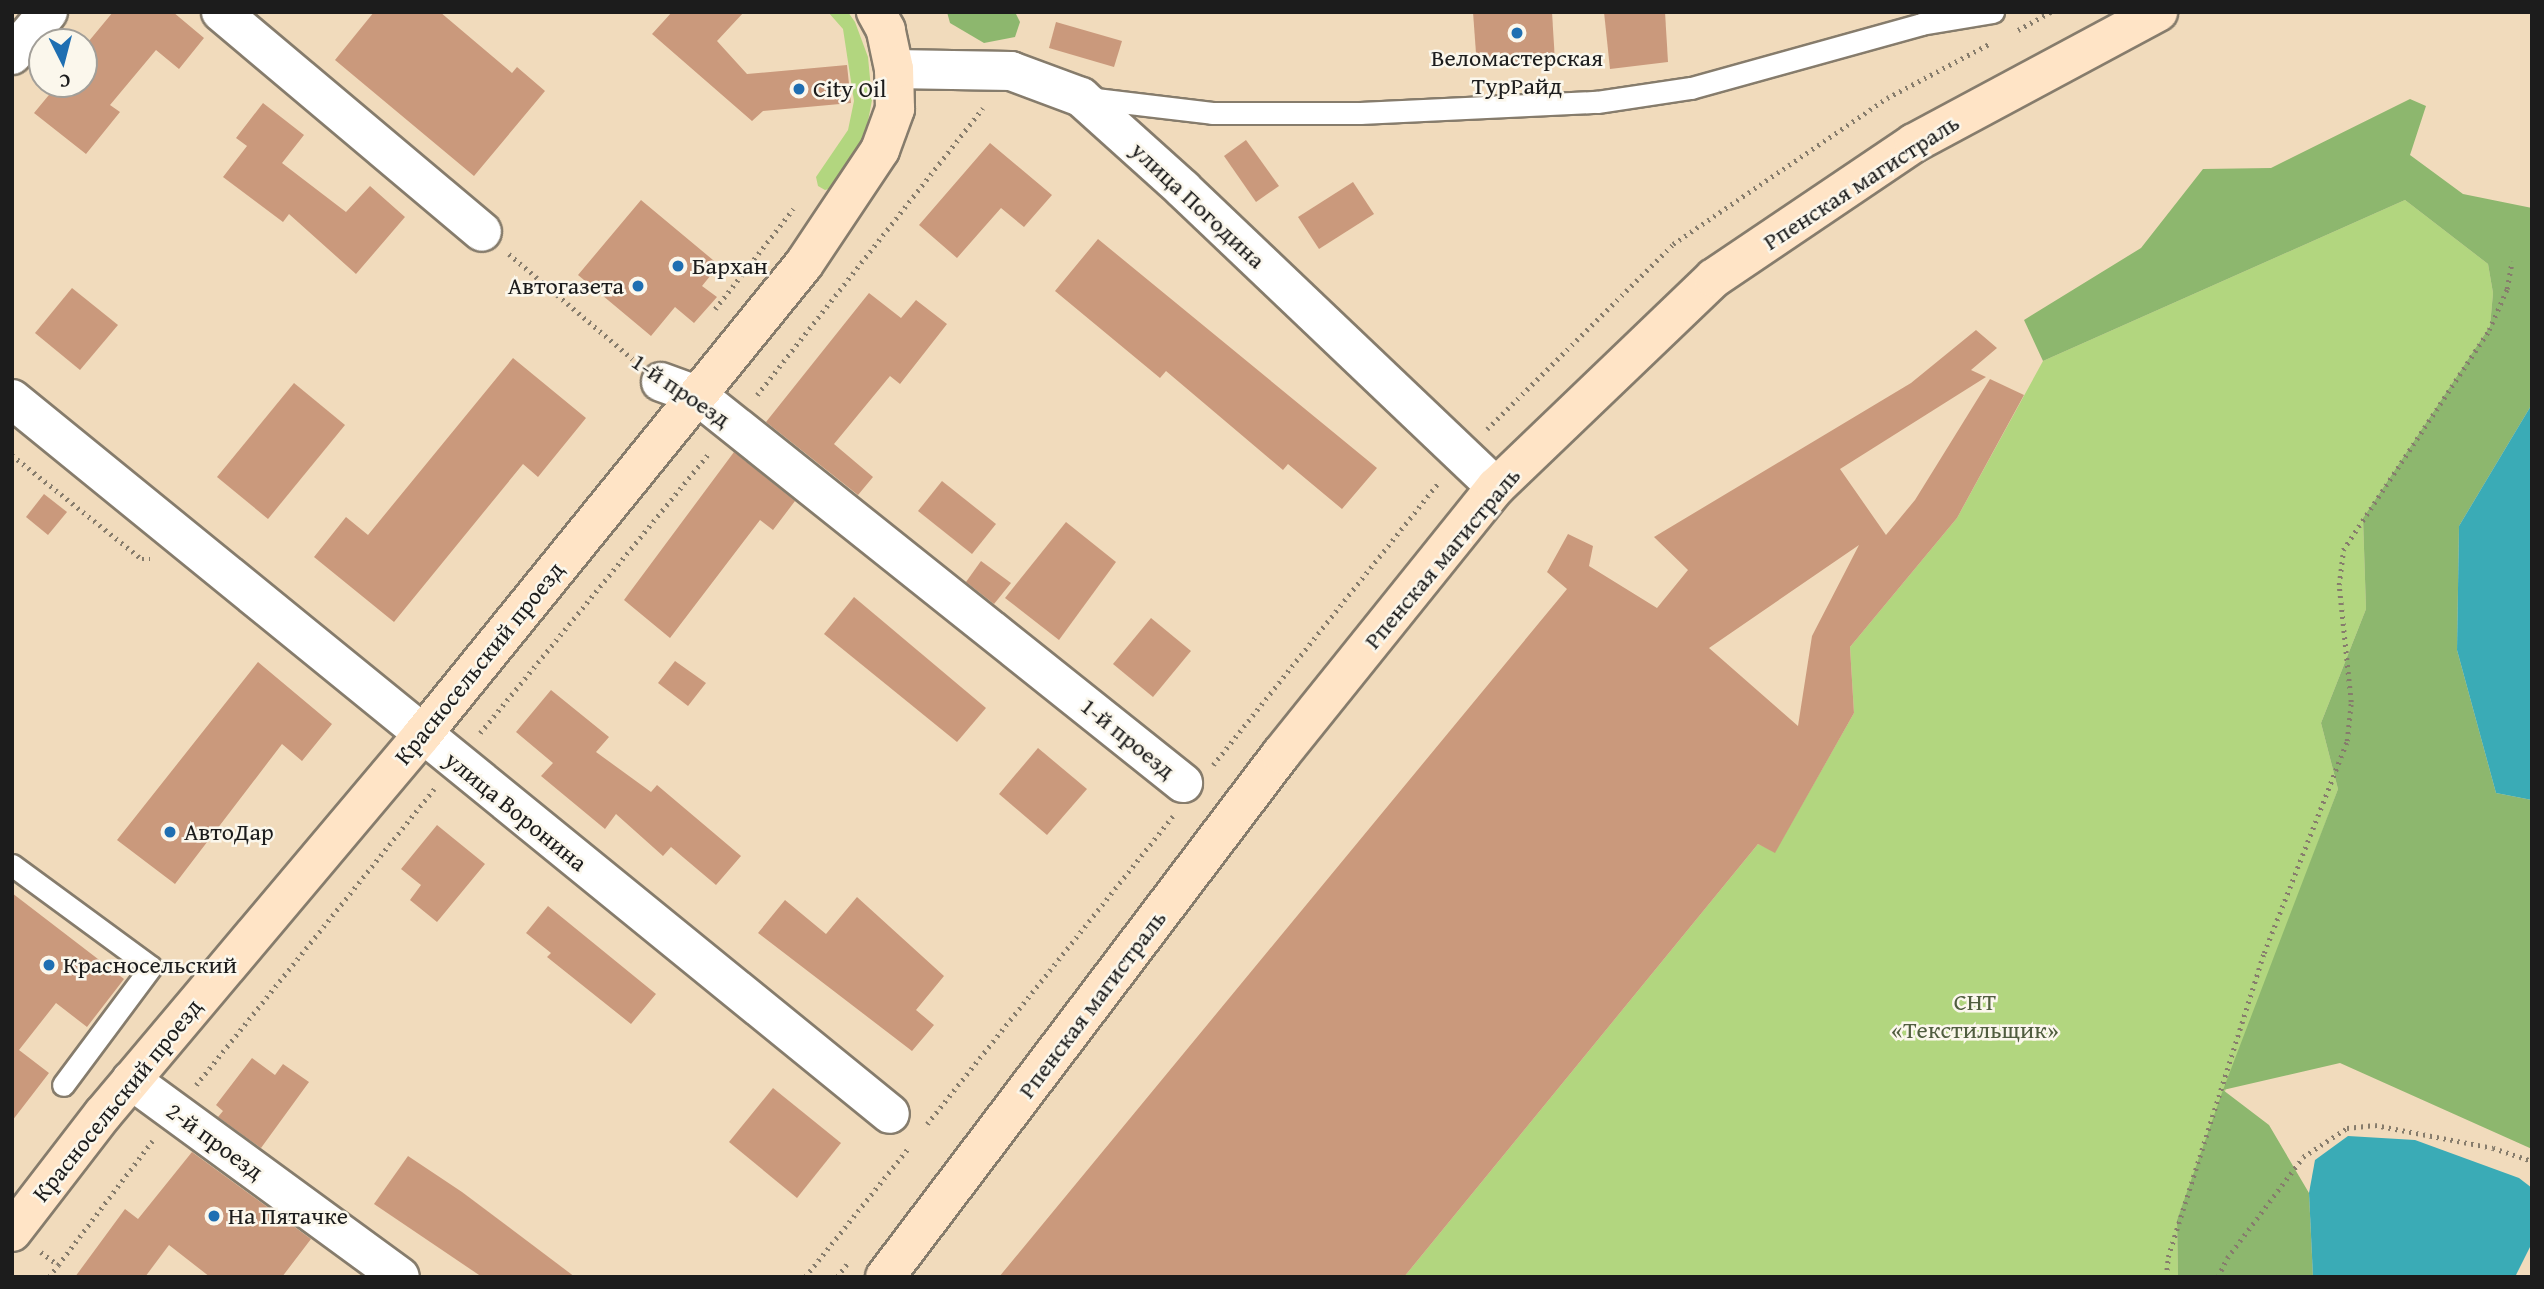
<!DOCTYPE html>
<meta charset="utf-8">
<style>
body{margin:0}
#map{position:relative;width:2544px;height:1289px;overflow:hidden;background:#f1dbbc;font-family:"Gentium Book Plus",serif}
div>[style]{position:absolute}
.green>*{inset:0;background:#b2d67f}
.forest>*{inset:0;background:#8db76e}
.water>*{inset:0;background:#3aabb6}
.building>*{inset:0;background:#ca997c}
.path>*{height:4.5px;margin-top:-2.25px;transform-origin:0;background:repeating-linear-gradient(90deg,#867c6c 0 2px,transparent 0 7px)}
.roads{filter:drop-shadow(2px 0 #867c6c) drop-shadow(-2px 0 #867c6c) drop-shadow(0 2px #867c6c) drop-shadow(0 -2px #867c6c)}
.lane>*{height:21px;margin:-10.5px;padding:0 10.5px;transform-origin:10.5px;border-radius:10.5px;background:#fff}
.street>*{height:38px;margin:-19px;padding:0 19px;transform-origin:19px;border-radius:19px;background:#fff}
.secondary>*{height:38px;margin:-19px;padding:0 19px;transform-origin:19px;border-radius:19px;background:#ffe4c6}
.dots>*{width:19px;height:19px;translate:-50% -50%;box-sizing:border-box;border:4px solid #fbf7ec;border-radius:50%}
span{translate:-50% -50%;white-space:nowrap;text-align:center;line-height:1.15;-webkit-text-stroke:5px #fbf7ec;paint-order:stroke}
.poi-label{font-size:24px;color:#1c1c1c}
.left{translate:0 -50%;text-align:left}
.right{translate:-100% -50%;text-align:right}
.street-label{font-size:24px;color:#1c1c1c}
.park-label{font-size:24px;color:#505d3f}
.frame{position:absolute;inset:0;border:14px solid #1c1c1c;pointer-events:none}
.north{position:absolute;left:28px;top:28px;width:70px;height:70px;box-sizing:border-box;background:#fbf7ec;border:2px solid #a29f99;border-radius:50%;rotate:174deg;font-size:19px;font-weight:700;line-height:28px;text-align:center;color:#1c1c1c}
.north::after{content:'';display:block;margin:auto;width:24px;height:32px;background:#1f6fb2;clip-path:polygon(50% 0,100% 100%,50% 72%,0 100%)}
</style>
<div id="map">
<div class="green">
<i style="clip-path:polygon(828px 12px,848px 12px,855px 22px,868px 57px,872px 100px,865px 137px,832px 188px,825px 190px,818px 186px,816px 177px,848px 130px,854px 101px,843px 29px)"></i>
<i style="clip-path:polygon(2405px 200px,2488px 264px,2493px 293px,2490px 326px,2363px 518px,2366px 609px,2321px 723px,2338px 789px,2177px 1220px,2178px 1277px,1404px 1277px,1758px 844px,1775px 852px,1854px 713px,1850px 647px,1957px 518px,2043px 361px)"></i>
</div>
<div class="forest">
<i style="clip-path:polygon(947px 12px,1015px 12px,1020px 22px,1015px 37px,984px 43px,950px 23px)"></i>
<i style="clip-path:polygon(2410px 99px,2426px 106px,2410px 155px,2463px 194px,2532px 208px,2532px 404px,2459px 526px,2457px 650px,2496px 793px,2532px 800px,2532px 1149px,2340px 1063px,2223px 1090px,2269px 1125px,2309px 1193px,2313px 1277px,2178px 1277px,2177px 1220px,2223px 1090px,2338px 789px,2321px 723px,2366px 609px,2363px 518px,2490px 326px,2493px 293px,2488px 264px,2405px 200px,2043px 361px,2024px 320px,2141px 248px,2203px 169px,2271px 168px)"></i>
</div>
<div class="water">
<i style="clip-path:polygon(2532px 404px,2532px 800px,2496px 793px,2457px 650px,2459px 526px)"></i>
<i style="clip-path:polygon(2348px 1136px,2415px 1140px,2519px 1178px,2532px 1188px,2532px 1243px,2515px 1277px,2313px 1277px,2309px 1193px,2315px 1160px)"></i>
</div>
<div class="building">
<i style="clip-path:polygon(113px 12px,173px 12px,204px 38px,179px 69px,156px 50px,110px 105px,120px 112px,86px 154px,34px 113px,58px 84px,84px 84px,84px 47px)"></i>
<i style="clip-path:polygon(374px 12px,440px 12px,512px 73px,517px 67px,545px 91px,474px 176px,335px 60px)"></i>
<i style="clip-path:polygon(672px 12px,744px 12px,717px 41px,747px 74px,847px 65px,851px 103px,763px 111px,752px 121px,652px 34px)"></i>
<i style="clip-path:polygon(1473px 12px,1552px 12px,1555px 62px,1477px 67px)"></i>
<i style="clip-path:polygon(1604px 12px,1665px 12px,1668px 62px,1610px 69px)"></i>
<i style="clip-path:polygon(1056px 22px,1122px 41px,1114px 67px,1049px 48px)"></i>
<i style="clip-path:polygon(263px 103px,304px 135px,282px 163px,346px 212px,370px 186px,405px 217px,356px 274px,289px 214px,283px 222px,223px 177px,247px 146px,236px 138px)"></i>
<i style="clip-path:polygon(1246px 140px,1279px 186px,1256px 202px,1224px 156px)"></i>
<i style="clip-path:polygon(990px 143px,1052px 195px,1024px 227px,1001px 208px,957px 258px,919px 225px)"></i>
<i style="clip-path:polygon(1353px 182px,1374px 214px,1319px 249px,1298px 217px)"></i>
<i style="clip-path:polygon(641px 200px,719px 265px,702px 286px,717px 297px,694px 323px,675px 307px,651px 336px,578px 275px)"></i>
<i style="clip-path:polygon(1098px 239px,1377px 468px,1342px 509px,1288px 464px,1283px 470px,1166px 371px,1160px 378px,1055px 291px)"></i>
<i style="clip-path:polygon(72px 288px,118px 325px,80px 370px,35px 333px)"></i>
<i style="clip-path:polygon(869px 293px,901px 318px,916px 300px,947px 324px,900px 384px,890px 376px,834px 444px,873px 477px,858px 495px,766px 422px)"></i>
<i style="clip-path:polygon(evenodd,1976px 330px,1997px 348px,1971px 370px,1986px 377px,1840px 469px,1886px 535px,1915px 500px,1990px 379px,2024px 395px,1957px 518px,1850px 647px,1854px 713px,1775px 853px,1758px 844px,1404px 1277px,999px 1277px,1567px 589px,1547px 572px,1568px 534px,1593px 546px,1589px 566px,1657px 608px,1688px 570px,1654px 537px,1911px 383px,1976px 330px,1859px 545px,1812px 636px,1798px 726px,1709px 648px,1859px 545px)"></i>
<i style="clip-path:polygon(513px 358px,586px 418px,538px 477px,523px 464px,394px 622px,314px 557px,346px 517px,368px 535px)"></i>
<i style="clip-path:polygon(294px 383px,345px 425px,268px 519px,217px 477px)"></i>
<i style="clip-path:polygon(734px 452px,795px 501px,773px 530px,760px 520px,670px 638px,624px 600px)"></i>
<i style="clip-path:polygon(942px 481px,996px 524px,972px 554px,918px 511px)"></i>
<i style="clip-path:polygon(44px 494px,67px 512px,48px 535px,26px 517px)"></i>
<i style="clip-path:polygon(1066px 522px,1116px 562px,1059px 640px,1005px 598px)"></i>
<i style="clip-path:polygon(981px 561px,1011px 583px,994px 604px,966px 582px)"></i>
<i style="clip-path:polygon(854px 597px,986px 708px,957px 742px,824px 634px)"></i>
<i style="clip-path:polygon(1151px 618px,1191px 651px,1153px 697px,1113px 664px)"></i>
<i style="clip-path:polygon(675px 661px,706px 683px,688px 706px,658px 683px)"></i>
<i style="clip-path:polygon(258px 662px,332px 724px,302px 761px,282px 744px,175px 884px,117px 840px)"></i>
<i style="clip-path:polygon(551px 690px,609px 737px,596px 752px,651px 792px,657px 785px,741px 856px,716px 885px,671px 847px,663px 856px,616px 814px,605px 829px,541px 776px,553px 763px,516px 732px)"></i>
<i style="clip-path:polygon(1038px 748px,1087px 789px,1047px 835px,999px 794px)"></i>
<i style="clip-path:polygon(437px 825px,485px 864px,437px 922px,410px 900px,421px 885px,401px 869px)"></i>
<i style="clip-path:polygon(12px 893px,124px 979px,87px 1027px,56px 1003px,19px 1050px,49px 1073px,12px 1121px)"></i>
<i style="clip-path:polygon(857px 897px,944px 976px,916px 1010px,934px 1025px,912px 1051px,758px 933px,785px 900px,826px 934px)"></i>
<i style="clip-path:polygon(548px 906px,656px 994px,631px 1024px,547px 957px,551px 953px,526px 933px)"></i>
<i style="clip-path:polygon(252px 1058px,275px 1075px,283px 1064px,309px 1082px,261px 1148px,218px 1117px,223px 1111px,216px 1105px)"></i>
<i style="clip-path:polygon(773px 1088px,841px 1143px,797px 1198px,729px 1142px)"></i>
<i style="clip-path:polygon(192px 1152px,311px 1239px,282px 1277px,210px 1277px,169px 1245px,145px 1277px,75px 1277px,125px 1209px,138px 1219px)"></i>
<i style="clip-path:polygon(408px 1156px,462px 1192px,575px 1277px,482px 1277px,374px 1204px)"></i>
</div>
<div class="path">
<i style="left:2018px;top:30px;width:38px;rotate:-29deg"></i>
<i style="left:509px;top:254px;width:162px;rotate:40.3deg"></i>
<i style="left:715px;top:309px;width:127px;rotate:-52deg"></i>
<i style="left:757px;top:395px;width:365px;rotate:-51.8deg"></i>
<i style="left:1487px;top:429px;width:262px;rotate:-44.8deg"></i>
<i style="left:1673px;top:244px;width:259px;rotate:-34.3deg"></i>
<i style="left:1887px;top:98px;width:118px;rotate:-27.9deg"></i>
<i style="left:12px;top:455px;width:166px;rotate:38.7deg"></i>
<i style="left:142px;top:559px;width:8px"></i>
<i style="left:480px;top:733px;width:362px;rotate:-50.7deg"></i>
<i style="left:1213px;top:765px;width:362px;rotate:-51.4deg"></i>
<i style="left:196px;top:1085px;width:380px;rotate:-51.2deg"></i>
<i style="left:927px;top:1124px;width:394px;rotate:-51.4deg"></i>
<i style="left:41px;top:1252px;width:21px;rotate:37deg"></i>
<i style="left:58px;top:1265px;width:156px;rotate:-52.8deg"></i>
<i style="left:49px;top:1277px;width:15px;rotate:-53deg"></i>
<i style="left:805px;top:1277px;width:166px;rotate:-51.3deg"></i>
<i style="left:837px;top:1277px;width:20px;rotate:-53deg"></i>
<i style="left:2166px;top:1277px;width:20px;rotate:-84deg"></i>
<i style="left:2168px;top:1257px;width:319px;rotate:-72.5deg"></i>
<i style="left:2264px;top:953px;width:228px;rotate:-68.6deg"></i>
<i style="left:2347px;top:741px;width:39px;rotate:-84deg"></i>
<i style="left:2351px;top:702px;width:118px;rotate:-95.9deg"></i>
<i style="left:2339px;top:585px;width:35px;rotate:-83deg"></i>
<i style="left:2343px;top:550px;width:264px;rotate:-56.4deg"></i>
<i style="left:2489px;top:330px;width:45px;rotate:-66.3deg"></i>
<i style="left:2507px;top:289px;width:28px;rotate:-80deg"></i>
<i style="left:2218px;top:1277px;width:21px;rotate:-65deg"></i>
<i style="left:2227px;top:1258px;width:126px;rotate:-53deg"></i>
<i style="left:2303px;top:1157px;width:53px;rotate:-33.4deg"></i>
<i style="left:2347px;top:1128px;width:28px;rotate:-6deg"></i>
<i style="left:2375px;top:1125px;width:120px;rotate:11deg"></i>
<i style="left:2493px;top:1148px;width:41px;rotate:18.4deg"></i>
</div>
<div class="roads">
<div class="lane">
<i style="left:1087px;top:98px;width:126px;rotate:6.8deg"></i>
<i style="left:1212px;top:113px;width:148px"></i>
<i style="left:1360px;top:113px;width:237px;rotate:-2.7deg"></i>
<i style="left:1597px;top:102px;width:95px;rotate:-8.5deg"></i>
<i style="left:1691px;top:88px;width:239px;rotate:-15.5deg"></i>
<i style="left:1921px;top:24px;width:73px;rotate:-9.5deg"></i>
<i style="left:12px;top:865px;width:172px;rotate:36.3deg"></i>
<i style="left:151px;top:967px;width:147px;rotate:126.7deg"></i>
</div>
<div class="street">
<i style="left:221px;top:12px;width:341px;rotate:40.1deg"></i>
<i style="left:12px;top:55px;width:56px;rotate:-50.1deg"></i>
<i style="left:894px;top:69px;width:117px;rotate:1deg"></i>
<i style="left:1011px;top:71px;width:75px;rotate:20.4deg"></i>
<i style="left:1081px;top:97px;width:137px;rotate:42deg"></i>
<i style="left:1183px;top:189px;width:432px;rotate:43.6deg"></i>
<i style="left:661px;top:382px;width:38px;rotate:20deg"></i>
<i style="left:697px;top:395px;width:622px;rotate:38.6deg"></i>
<i style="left:12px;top:399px;width:1132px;rotate:39.16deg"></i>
<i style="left:131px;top:1080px;width:333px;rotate:36.2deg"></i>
</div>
<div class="secondary">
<i style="left:12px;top:1232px;width:149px;rotate:-52.4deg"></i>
<i style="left:103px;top:1114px;width:495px;rotate:-49.9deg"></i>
<i style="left:422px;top:735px;width:606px;rotate:-50.96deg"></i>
<i style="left:804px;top:264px;width:137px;rotate:-56.3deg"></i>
<i style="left:880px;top:150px;width:44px;rotate:-69.9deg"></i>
<i style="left:895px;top:109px;width:40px;rotate:-91.4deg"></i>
<i style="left:894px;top:69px;width:40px;rotate:-102deg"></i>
<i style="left:886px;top:30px;width:21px;rotate:-119deg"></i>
<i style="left:885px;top:1277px;width:656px;rotate:-52.87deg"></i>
<i style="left:1281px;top:754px;width:343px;rotate:-51.2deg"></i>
<i style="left:1496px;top:487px;width:302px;rotate:-43.8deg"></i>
<i style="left:1714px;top:278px;width:241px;rotate:-34deg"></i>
<i style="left:1914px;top:143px;width:277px;rotate:-28.2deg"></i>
</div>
</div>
<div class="dots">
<i style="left:1517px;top:33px;background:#1f6fb2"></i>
<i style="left:799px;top:89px;background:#1f6fb2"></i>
<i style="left:678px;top:266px;background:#1f6fb2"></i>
<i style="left:638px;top:286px;background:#1f6fb2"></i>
<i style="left:170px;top:832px;background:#1f6fb2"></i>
<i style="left:49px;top:965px;background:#1f6fb2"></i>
<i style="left:214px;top:1216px;background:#1f6fb2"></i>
</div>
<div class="poi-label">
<span style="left:1517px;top:72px">Веломастерская<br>ТурРайд</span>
<span class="left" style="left:813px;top:89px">City Oil</span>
<span class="left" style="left:692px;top:266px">Бархан</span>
<span class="right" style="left:624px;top:286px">Автогазета</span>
<span class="left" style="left:184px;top:832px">АвтоДар</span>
<span class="left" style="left:63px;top:965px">Красносельский</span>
<span class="left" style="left:228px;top:1216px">На Пятачке</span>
</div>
<div class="street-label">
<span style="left:1861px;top:182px;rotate:-33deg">Рпенская магистраль</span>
<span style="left:1198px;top:205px;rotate:43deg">улица Погодина</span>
<span style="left:681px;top:390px;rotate:34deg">1-й проезд</span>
<span style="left:1442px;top:558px;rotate:-50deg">Рпенская магистраль</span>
<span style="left:479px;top:663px;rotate:-51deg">Красносельский проезд</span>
<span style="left:1128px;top:738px;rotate:39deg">1-й проезд</span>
<span style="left:516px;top:811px;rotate:39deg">улица Воронина</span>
<span style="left:1092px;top:1004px;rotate:-53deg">Рпенская магистраль</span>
<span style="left:117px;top:1100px;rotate:-51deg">Красносельский проезд</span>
<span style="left:215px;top:1141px;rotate:36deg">2-й проезд</span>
</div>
<div class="park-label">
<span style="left:1975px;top:1016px">СНТ<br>«Текстильщик»</span>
</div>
<div class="frame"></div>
<div class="north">С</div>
</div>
